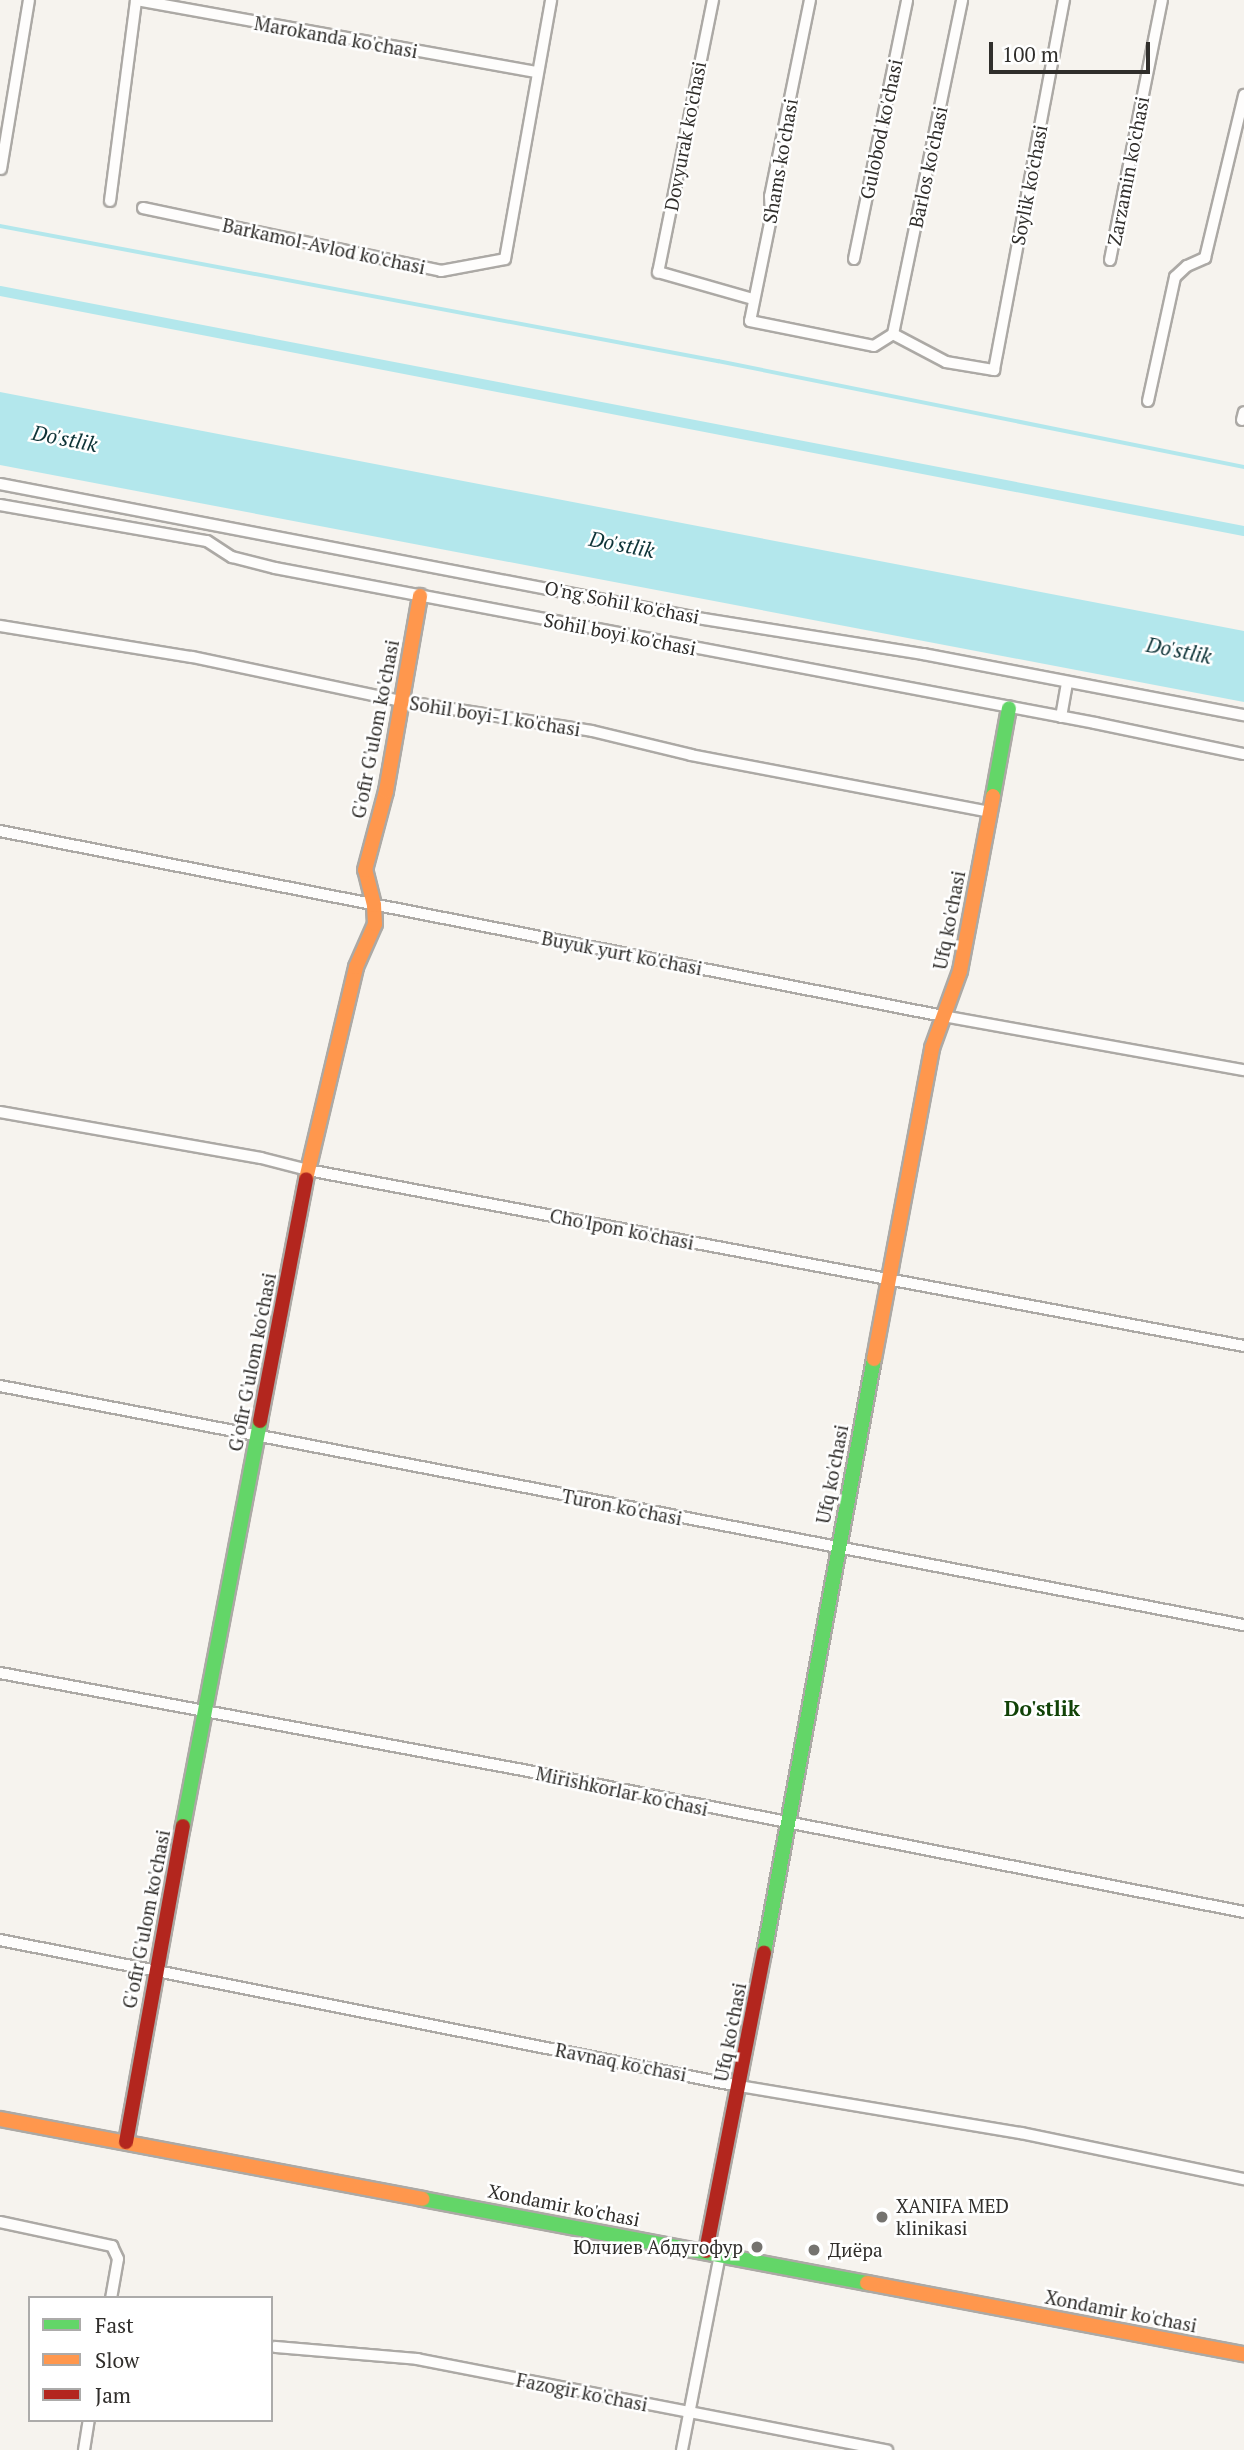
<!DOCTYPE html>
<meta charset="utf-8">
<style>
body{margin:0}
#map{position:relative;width:1244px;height:2450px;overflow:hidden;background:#f6f3ee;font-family:"PT Serif",serif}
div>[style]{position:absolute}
.water>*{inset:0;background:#b3e7ec}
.stream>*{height:3.5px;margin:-1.75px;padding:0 1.75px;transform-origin:1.75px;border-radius:1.75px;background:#b3e7ec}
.canal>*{height:10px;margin:-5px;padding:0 5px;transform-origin:5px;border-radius:5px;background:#b3e7ec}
.roads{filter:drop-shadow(2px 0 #aca9a5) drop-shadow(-2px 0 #aca9a5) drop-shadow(0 2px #aca9a5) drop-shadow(0 -2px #aca9a5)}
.street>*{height:10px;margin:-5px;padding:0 5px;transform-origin:5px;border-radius:5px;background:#fefdfc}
.fast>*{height:14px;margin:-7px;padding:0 7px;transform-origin:7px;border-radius:7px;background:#63d668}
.slow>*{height:14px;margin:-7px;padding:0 7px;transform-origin:7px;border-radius:7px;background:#ff974d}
.jam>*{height:14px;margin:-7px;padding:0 7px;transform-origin:7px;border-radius:7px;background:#b3261e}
.dots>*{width:19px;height:19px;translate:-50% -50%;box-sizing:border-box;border:4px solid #fff;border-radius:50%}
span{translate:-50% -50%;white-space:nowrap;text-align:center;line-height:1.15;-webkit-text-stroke:5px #fff;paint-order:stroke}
.street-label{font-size:19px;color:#302e2b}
.poi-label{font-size:19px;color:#302e2b}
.left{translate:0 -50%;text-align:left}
.right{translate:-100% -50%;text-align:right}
.water-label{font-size:21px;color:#0e3438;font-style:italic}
.neighbourhood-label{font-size:21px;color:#114207;font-weight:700}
.legend{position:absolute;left:28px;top:2296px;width:245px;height:126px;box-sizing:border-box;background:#fff;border:2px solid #acabaa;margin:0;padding:9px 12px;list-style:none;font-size:21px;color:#302e2b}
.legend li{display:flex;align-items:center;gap:14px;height:35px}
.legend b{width:35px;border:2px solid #acabaa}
.scale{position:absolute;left:989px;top:42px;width:161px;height:32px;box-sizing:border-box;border:4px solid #302e2b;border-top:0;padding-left:9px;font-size:21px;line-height:24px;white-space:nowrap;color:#302e2b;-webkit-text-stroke:5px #fff;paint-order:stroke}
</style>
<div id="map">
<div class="water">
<i style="clip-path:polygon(0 392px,1244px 631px,1244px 702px,0 465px)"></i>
</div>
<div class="stream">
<i style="left:0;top:226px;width:731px;rotate:10.65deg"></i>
<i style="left:718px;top:361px;width:537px;rotate:11.39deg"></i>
</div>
<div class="canal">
<i style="left:0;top:291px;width:1267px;rotate:10.92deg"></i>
</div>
<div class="roads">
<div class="street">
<i style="left:136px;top:0;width:407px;rotate:10.2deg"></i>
<i style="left:713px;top:0;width:278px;rotate:101.4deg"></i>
<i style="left:658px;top:272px;width:99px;rotate:15.9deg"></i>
<i style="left:810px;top:0;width:200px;rotate:101.5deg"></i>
<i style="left:770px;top:196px;width:22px;rotate:87deg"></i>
<i style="left:771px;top:218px;width:105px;rotate:101.5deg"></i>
<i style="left:750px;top:321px;width:126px;rotate:11.4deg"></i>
<i style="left:874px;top:346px;width:22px;rotate:-32deg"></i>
<i style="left:893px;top:334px;width:60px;rotate:27.8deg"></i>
<i style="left:946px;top:362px;width:49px;rotate:9.5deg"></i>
<i style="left:994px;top:370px;width:377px;rotate:-79.3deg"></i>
<i style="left:1px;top:169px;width:171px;rotate:-80.6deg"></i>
<i style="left:110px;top:201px;width:203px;rotate:-82.6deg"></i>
<i style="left:143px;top:208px;width:305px;rotate:11.9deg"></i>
<i style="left:441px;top:271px;width:65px;rotate:-10.6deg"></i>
<i style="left:505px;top:259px;width:263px;rotate:-79.9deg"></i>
<i style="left:854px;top:259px;width:264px;rotate:-78.4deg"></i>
<i style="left:1110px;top:260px;width:265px;rotate:-78.7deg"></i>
<i style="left:893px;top:334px;width:341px;rotate:-78.3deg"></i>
<i style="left:1148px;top:401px;width:127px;rotate:-77.7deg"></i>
<i style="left:1175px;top:277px;width:16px;rotate:-43deg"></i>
<i style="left:1187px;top:266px;width:20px;rotate:-24deg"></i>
<i style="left:1205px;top:258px;width:168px;rotate:-76.5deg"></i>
<i style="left:1242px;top:420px;width:8px;rotate:-76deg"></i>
<i style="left:0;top:484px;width:717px;rotate:10.86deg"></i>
<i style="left:704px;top:619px;width:222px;rotate:9.1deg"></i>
<i style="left:923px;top:654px;width:327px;rotate:10.8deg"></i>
<i style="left:0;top:505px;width:210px;rotate:9.9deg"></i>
<i style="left:207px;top:541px;width:30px;rotate:33deg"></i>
<i style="left:232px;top:557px;width:44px;rotate:14.3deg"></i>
<i style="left:275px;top:568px;width:835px;rotate:10.7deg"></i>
<i style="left:1095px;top:723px;width:152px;rotate:11.8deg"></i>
<i style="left:0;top:626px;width:194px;rotate:9.2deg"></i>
<i style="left:192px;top:657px;width:214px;rotate:11.9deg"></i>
<i style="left:401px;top:701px;width:193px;rotate:8.9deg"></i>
<i style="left:592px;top:731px;width:102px;rotate:13.6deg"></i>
<i style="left:691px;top:755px;width:303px;rotate:10.8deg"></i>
<i style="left:1061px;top:717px;width:35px;rotate:-80deg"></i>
<i style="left:0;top:831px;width:961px;rotate:11.1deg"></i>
<i style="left:943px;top:1016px;width:306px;rotate:10.2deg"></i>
<i style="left:0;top:1112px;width:265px;rotate:10deg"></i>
<i style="left:261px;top:1158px;width:49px;rotate:14.3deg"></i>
<i style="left:308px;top:1170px;width:952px;rotate:10.65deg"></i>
<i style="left:0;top:1386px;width:1267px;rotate:10.88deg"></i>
<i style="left:0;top:1673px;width:537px;rotate:10.51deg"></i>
<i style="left:528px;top:1771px;width:730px;rotate:11.14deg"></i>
<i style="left:0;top:1940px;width:753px;rotate:11.18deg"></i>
<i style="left:739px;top:2086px;width:286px;rotate:9.5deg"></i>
<i style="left:1021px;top:2133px;width:228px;rotate:11.7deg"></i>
<i style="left:0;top:2222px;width:115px;rotate:12.1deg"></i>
<i style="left:112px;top:2246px;width:14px;rotate:65deg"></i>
<i style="left:118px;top:2259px;width:40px;rotate:100deg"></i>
<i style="left:275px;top:2347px;width:143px;rotate:4.8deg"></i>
<i style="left:417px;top:2359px;width:479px;rotate:11deg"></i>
<i style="left:84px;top:2450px;width:30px;rotate:-81deg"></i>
<i style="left:682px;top:2450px;width:200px;rotate:-79deg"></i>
</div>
<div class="fast">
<i style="left:993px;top:796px;width:89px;rotate:-79.7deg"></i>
<i style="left:183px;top:1826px;width:412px;rotate:-79.2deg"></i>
<i style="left:764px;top:1953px;width:604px;rotate:-79.51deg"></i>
<i style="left:422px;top:2199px;width:453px;rotate:10.7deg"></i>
</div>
<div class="slow">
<i style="left:306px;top:1179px;width:218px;rotate:-76.7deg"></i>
<i style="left:356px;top:967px;width:47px;rotate:-66.2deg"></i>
<i style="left:375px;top:924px;width:19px;rotate:-93deg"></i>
<i style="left:374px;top:905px;width:36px;rotate:-104deg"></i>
<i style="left:365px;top:870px;width:82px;rotate:-75.1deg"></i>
<i style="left:386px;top:791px;width:198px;rotate:-80.1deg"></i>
<i style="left:874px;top:1359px;width:316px;rotate:-79.4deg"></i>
<i style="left:932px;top:1048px;width:82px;rotate:-70deg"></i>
<i style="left:960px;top:971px;width:178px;rotate:-79.3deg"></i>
<i style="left:0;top:2119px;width:430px;rotate:10.7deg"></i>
<i style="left:867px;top:2283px;width:384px;rotate:10.7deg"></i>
</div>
<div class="jam">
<i style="left:260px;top:1421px;width:246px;rotate:-79.2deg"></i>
<i style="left:126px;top:2142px;width:321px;rotate:-79.8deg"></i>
<i style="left:706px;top:2251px;width:304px;rotate:-79deg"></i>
</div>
</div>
<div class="dots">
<i style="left:882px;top:2217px;background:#75736f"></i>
<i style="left:757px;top:2247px;background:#75736f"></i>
<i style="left:814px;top:2250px;background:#75736f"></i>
</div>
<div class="street-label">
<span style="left:336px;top:37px;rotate:10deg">Marokanda ko'chasi</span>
<span style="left:881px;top:129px;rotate:-78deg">Gulobod ko'chasi</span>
<span style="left:685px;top:136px;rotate:-79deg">Dovyurak ko'chasi</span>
<span style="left:780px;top:161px;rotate:-80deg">Shams ko'chasi</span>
<span style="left:928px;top:167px;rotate:-78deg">Barlos ko'chasi</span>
<span style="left:1128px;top:171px;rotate:-79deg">Zarzamin ko'chasi</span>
<span style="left:1029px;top:185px;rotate:-79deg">Soylik ko'chasi</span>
<span style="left:324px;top:246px;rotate:12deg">Barkamol-Avlod ko'chasi</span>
<span style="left:622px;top:602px;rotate:11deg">O'ng Sohil ko'chasi</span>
<span style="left:620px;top:634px;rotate:11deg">Sohil boyi ko'chasi</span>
<span style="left:495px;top:716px;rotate:9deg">Sohil boyi-1 ko'chasi</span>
<span style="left:375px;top:729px;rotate:-79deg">G'ofir G'ulom ko'chasi</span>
<span style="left:949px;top:920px;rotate:-79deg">Ufq ko'chasi</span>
<span style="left:622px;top:953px;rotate:11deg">Buyuk yurt ko'chasi</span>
<span style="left:622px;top:1229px;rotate:11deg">Cho'lpon ko'chasi</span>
<span style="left:252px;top:1362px;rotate:-79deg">G'ofir G'ulom ko'chasi</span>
<span style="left:832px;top:1474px;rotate:-79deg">Ufq ko'chasi</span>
<span style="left:622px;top:1507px;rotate:11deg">Turon ko'chasi</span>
<span style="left:622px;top:1791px;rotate:12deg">Mirishkorlar ko'chasi</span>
<span style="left:146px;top:1919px;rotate:-79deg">G'ofir G'ulom ko'chasi</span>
<span style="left:730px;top:2032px;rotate:-79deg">Ufq ko'chasi</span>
<span style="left:621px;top:2062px;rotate:11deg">Ravnaq ko'chasi</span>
<span style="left:564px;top:2205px;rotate:11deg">Xondamir ko'chasi</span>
<span style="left:1121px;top:2311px;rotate:11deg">Xondamir ko'chasi</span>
<span style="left:582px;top:2392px;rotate:11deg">Fazogir ko'chasi</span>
</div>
<div class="poi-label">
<span class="left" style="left:896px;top:2217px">XANIFA MED<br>klinikasi</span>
<span class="right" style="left:743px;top:2247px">Юлчиев Абдугофур</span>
<span class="left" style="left:828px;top:2250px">Диёра</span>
</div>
<div class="water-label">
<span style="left:65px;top:438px;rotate:11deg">Do'stlik</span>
<span style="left:622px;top:544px;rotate:11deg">Do'stlik</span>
<span style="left:1179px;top:650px;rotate:11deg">Do'stlik</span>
</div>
<div class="neighbourhood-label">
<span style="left:1042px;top:1708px">Do'stlik</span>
</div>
<ul class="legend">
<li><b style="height:9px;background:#63d668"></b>Fast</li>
<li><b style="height:9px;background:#ff974d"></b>Slow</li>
<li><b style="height:9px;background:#b3261e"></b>Jam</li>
</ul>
<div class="scale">100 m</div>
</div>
